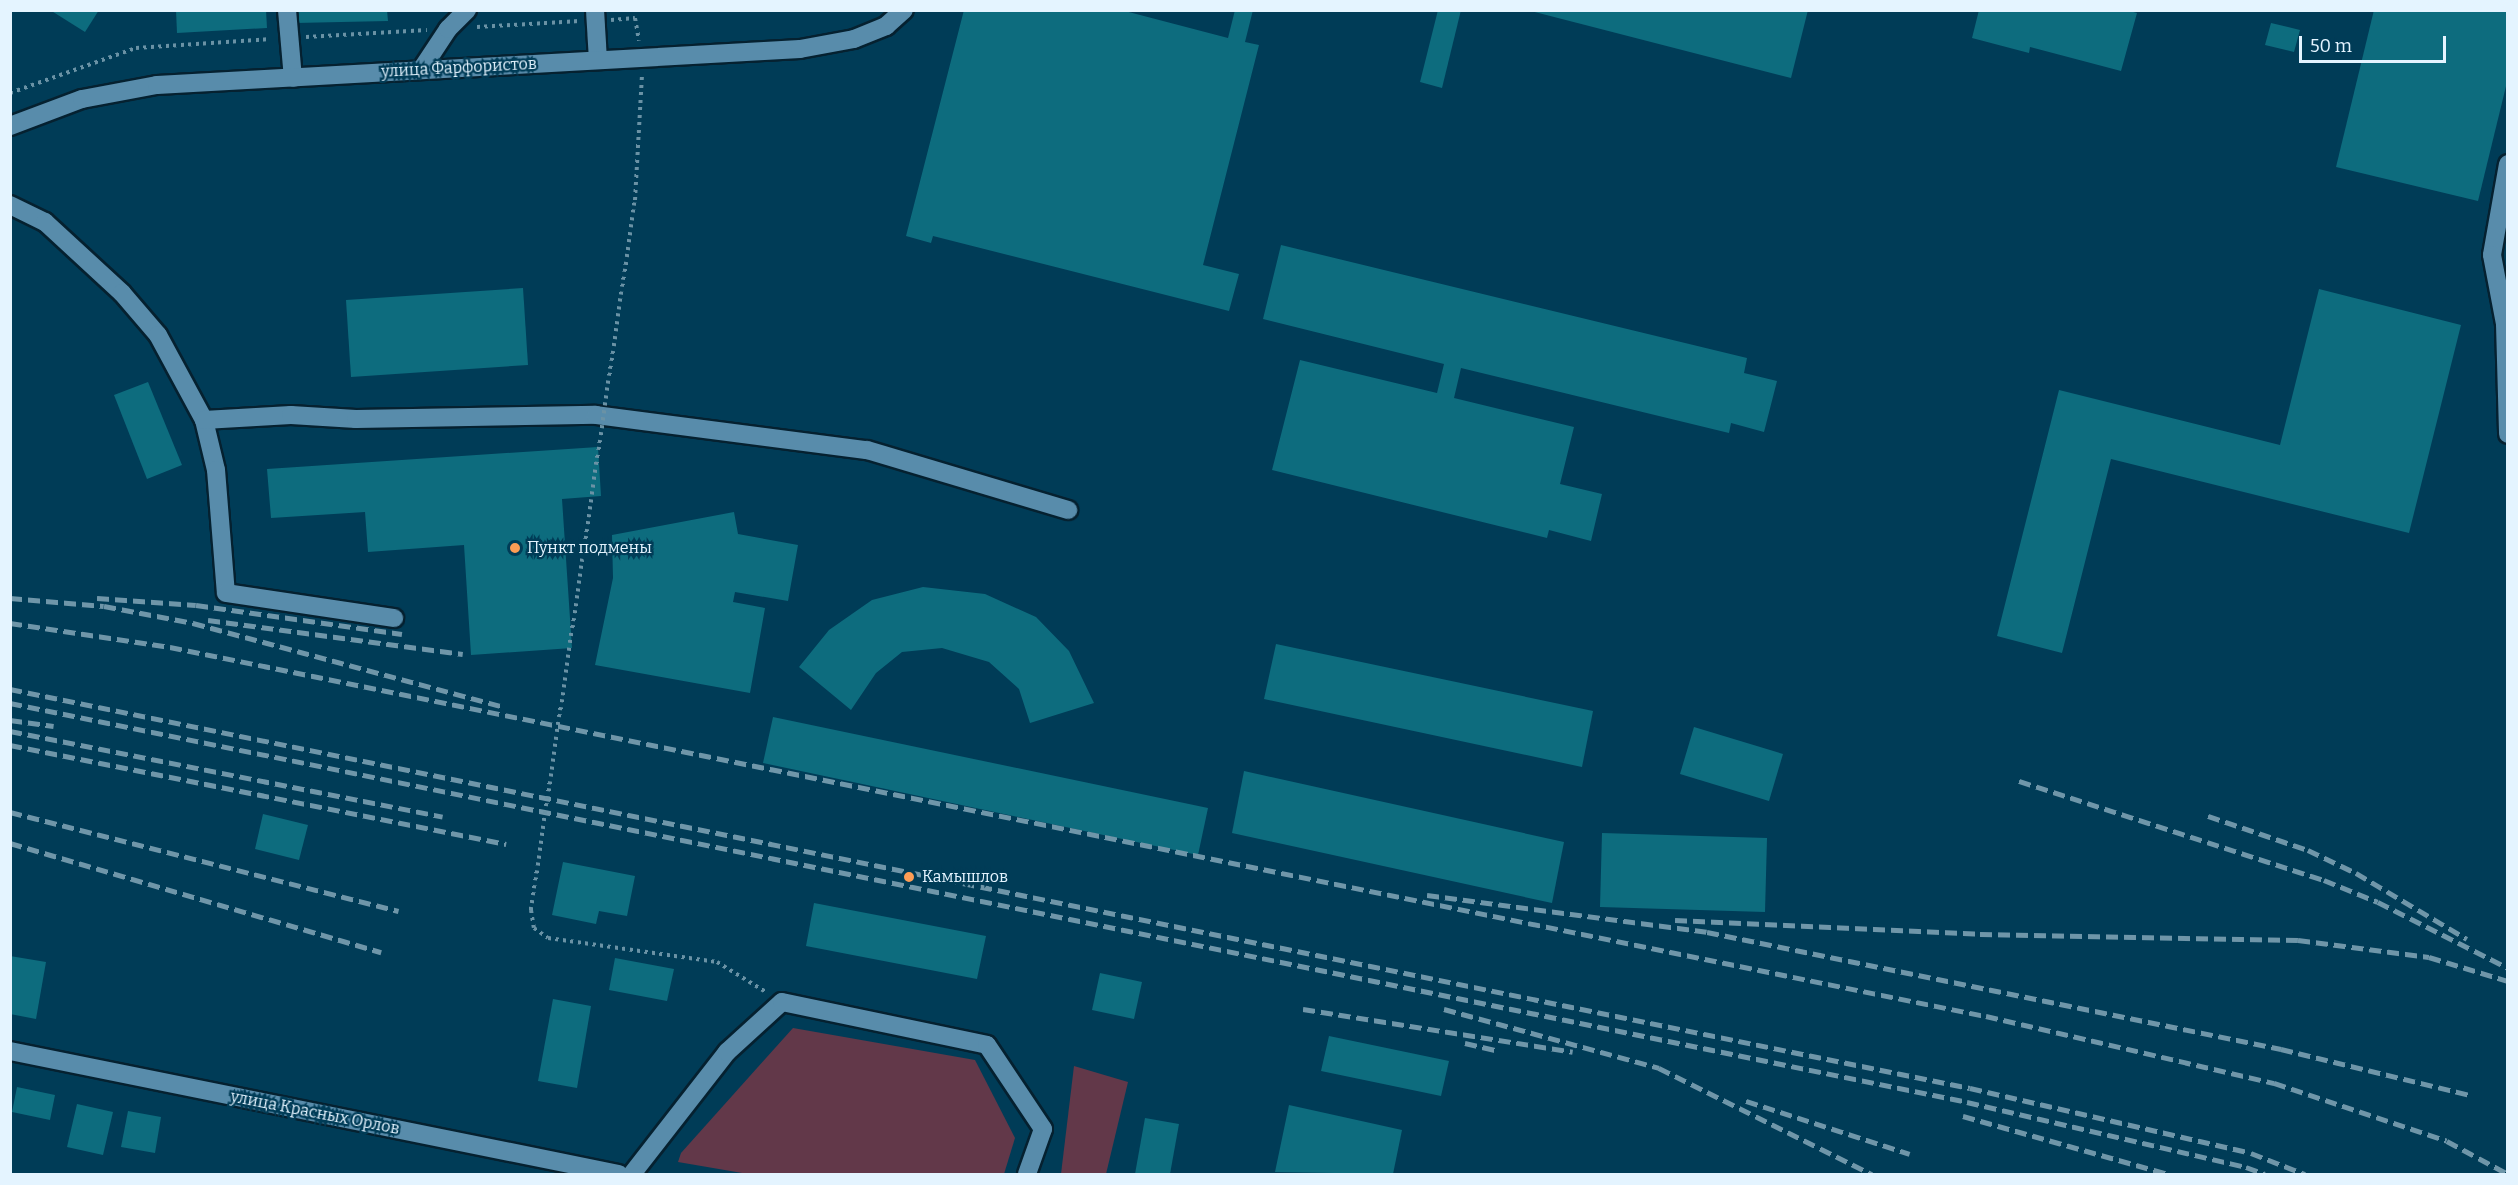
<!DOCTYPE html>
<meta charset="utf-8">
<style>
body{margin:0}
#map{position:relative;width:2518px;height:1185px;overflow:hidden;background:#003c57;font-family:Bitter,serif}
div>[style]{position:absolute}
.green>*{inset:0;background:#623849}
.building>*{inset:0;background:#0d6c7e}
.path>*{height:4px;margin-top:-2px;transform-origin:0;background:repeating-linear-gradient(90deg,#6a92a5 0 3px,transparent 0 7.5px)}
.roads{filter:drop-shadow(2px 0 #052130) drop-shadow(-2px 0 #052130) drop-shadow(0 2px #052130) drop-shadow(0 -2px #052130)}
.minor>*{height:18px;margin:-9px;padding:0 9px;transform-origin:9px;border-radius:9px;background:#588cab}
.rail>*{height:4.5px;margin-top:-2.25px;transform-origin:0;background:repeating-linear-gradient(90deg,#6f96a9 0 12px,transparent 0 18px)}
.path-bridge>*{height:4px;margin-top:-2px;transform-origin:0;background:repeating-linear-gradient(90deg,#6a92a5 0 3px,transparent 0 7.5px)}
.dots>*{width:16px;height:16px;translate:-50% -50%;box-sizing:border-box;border:3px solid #003c57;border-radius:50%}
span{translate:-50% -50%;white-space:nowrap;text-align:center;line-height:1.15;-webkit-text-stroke:4.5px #003c57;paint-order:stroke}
.street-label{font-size:16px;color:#e4f4ff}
.poi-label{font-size:16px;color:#e4f4ff}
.left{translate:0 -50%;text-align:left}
.frame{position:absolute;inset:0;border:12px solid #e4f4ff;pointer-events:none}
.scale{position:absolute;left:2299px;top:36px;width:147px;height:27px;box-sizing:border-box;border:3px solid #e4f4ff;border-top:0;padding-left:8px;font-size:18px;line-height:21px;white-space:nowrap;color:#e4f4ff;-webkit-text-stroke:4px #003c57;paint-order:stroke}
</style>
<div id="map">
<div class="green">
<i style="clip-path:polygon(793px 1028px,975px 1060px,1015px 1138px,1004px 1174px,748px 1174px,678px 1162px,681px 1153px)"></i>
<i style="clip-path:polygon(1074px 1066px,1128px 1082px,1106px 1174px,1061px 1174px)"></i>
</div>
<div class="building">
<i style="clip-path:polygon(50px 10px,99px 10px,85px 32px)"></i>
<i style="clip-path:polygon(176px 10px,266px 10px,267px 28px,177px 33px)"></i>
<i style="clip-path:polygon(295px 10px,387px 10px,388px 21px,295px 23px)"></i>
<i style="clip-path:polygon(964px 10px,1121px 10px,1228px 38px,1235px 10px,1253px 10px,1245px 42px,1259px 45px,1203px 265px,1239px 274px,1229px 311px,933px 236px,931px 243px,906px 236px)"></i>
<i style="clip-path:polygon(1438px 10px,1461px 10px,1442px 88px,1420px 82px)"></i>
<i style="clip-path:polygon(1527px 10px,1808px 10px,1791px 78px)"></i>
<i style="clip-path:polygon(1979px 10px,2126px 10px,2137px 13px,2121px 71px,2030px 47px,2029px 53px,1972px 38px)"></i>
<i style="clip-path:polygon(2374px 10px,2508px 10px,2508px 78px,2478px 201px,2336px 167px)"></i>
<i style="clip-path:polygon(2271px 23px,2300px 30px,2294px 52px,2265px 45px)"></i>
<i style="clip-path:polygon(1281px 245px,1747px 358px,1744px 373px,1777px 381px,1764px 432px,1731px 423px,1729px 433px,1461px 368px,1454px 398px,1574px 427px,1560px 484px,1602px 494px,1591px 541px,1549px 530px,1547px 538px,1272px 470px,1300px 360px,1437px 393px,1444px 364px,1263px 319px)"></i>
<i style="clip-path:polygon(523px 288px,528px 365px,351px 377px,346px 300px)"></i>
<i style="clip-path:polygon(2319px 289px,2461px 325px,2409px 533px,2111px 459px,2062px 653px,1997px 636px,2059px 390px,2280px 445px)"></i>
<i style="clip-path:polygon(148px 382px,182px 465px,147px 479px,114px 395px)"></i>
<i style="clip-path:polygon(598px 447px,601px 496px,562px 499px,572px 648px,471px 655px,464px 545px,368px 552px,365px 512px,271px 518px,267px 469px)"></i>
<i style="clip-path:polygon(734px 512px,738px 534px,798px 545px,788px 601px,735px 592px,733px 602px,765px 608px,750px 693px,595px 665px,613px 578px,612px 535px)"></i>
<i style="clip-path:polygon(923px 587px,985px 594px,1036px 617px,1069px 651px,1094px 703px,1030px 723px,1019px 689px,989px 662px,942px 648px,902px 652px,876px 673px,851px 710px,799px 667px,829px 630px,872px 600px)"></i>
<i style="clip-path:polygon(1276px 644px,1593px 711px,1582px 767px,1264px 699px)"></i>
<i style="clip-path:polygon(773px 717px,1208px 808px,1198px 855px,763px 763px)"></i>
<i style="clip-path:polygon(1694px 727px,1783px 754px,1769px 801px,1680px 774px)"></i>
<i style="clip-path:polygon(1244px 771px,1564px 842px,1552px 903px,1232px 833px)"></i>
<i style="clip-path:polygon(263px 814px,308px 825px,299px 860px,255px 849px)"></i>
<i style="clip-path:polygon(1602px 833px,1767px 838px,1765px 912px,1600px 907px)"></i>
<i style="clip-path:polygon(563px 862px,635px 876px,627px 916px,599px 911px,596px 924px,552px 915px)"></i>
<i style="clip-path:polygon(814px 903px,986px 936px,977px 979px,806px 946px)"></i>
<i style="clip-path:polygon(10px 956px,46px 962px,36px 1019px,10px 1014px)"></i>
<i style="clip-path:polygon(615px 958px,674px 969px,667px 1001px,609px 990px)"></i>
<i style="clip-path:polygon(1100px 973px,1142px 982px,1134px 1019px,1092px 1010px)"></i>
<i style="clip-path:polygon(553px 999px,591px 1006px,577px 1088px,538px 1081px)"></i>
<i style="clip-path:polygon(1329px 1036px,1449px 1061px,1441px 1096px,1321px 1071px)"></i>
<i style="clip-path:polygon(17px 1087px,55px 1095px,50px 1120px,12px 1112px)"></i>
<i style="clip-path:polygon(77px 1104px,113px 1112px,103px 1155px,67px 1147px)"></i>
<i style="clip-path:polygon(1289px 1105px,1402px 1130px,1393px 1174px,1275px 1172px)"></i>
<i style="clip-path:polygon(128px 1111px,161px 1117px,155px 1153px,121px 1147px)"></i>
<i style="clip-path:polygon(1145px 1118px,1179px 1124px,1170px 1174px,1135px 1174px)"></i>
</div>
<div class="path">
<i style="left:611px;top:20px;width:24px;rotate:-5deg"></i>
<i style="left:635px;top:18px;width:23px;rotate:80deg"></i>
<i style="left:477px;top:27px;width:103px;rotate:-3.3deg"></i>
<i style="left:306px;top:37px;width:121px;rotate:-3.3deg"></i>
<i style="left:10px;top:93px;width:134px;rotate:-19.7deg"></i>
<i style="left:136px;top:48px;width:135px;rotate:-3.8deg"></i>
<i style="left:635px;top:200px;width:125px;rotate:-86.8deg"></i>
<i style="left:531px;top:910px;width:18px;rotate:81deg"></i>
<i style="left:534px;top:928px;width:17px;rotate:36deg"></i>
<i style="left:548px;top:938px;width:171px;rotate:8.1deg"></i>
<i style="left:717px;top:962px;width:57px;rotate:31.5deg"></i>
</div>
<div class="roads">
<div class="minor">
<i style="left:287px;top:10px;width:68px;rotate:85deg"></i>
<i style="left:595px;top:10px;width:50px;rotate:86.6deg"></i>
<i style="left:421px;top:70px;width:49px;rotate:-56.6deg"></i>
<i style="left:448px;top:29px;width:27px;rotate:-45deg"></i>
<i style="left:10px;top:126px;width:77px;rotate:-20.6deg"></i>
<i style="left:82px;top:99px;width:76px;rotate:-10.6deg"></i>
<i style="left:157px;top:85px;width:644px;rotate:-3.2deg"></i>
<i style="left:800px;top:49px;width:55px;rotate:-10.5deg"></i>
<i style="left:854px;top:39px;width:35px;rotate:-22deg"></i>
<i style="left:886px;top:26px;width:24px;rotate:-42deg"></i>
<i style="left:2508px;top:164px;width:92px;rotate:100deg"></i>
<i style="left:2492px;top:255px;width:70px;rotate:79.3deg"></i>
<i style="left:2505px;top:324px;width:110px;rotate:88.4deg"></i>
<i style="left:10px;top:205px;width:39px;rotate:26deg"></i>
<i style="left:45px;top:222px;width:105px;rotate:42.7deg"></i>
<i style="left:122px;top:293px;width:55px;rotate:49.4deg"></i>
<i style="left:158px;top:335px;width:97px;rotate:61.6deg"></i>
<i style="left:204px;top:420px;width:51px;rotate:76.5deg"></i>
<i style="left:216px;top:470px;width:123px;rotate:85.4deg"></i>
<i style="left:226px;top:593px;width:170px;rotate:8.5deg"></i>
<i style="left:204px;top:420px;width:87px;rotate:-3.3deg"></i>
<i style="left:291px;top:415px;width:65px;rotate:3.5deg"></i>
<i style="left:356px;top:419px;width:240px;rotate:-1deg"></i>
<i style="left:596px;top:415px;width:273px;rotate:7.4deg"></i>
<i style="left:867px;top:450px;width:210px;rotate:16.6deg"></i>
<i style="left:10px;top:1051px;width:621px;rotate:11.42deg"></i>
<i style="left:632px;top:1174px;width:155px;rotate:-52.1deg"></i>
<i style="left:727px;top:1052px;width:74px;rotate:-42.3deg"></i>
<i style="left:782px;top:1002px;width:209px;rotate:11.8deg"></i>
<i style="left:987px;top:1045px;width:101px;rotate:56.3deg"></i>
<i style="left:1043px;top:1129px;width:48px;rotate:109.6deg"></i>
</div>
</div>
<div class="rail">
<i style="left:10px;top:598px;width:94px;rotate:4.9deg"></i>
<i style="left:104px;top:606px;width:91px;rotate:10.8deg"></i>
<i style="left:193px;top:623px;width:323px;rotate:15.1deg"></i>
<i style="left:97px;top:598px;width:99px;rotate:4deg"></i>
<i style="left:196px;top:605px;width:208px;rotate:8deg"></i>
<i style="left:208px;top:620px;width:257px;rotate:7.6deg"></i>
<i style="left:10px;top:623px;width:162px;rotate:8.5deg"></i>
<i style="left:170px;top:647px;width:1853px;rotate:11.49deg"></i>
<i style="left:1986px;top:1016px;width:296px;rotate:13.1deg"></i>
<i style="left:2274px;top:1083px;width:182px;rotate:18.5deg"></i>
<i style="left:2447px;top:1141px;width:69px;rotate:28.4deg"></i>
<i style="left:10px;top:689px;width:2000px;rotate:11.51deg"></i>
<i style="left:1970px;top:1088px;width:288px;rotate:13deg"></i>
<i style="left:2251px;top:1153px;width:58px;rotate:21.3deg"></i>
<i style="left:10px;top:703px;width:1997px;rotate:11.52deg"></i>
<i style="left:1967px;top:1102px;width:286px;rotate:13.1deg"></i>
<i style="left:2246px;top:1167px;width:20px;rotate:20deg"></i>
<i style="left:10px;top:720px;width:44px;rotate:7.8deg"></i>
<i style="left:10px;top:731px;width:441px;rotate:11.2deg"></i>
<i style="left:10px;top:745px;width:506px;rotate:11.29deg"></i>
<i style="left:2019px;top:781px;width:321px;rotate:18deg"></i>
<i style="left:2324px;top:880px;width:58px;rotate:22.2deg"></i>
<i style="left:2378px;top:902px;width:146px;rotate:26.9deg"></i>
<i style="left:10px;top:812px;width:401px;rotate:14.3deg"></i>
<i style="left:2208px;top:816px;width:106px;rotate:18.8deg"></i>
<i style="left:2308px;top:850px;width:53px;rotate:25.6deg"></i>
<i style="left:2356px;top:873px;width:129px;rotate:30.7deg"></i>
<i style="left:10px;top:843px;width:387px;rotate:16.4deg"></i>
<i style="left:1427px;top:895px;width:282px;rotate:7.5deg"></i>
<i style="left:1707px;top:932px;width:586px;rotate:11.52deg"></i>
<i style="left:2281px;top:1049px;width:194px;rotate:13.7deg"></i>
<i style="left:1675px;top:920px;width:305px;rotate:2.6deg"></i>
<i style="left:1980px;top:934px;width:318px;rotate:1.1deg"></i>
<i style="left:2298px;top:940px;width:132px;rotate:7.4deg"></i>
<i style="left:2429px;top:957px;width:83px;rotate:16.9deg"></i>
<i style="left:1303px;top:1009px;width:273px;rotate:9deg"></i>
<i style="left:1444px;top:1009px;width:223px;rotate:15.3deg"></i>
<i style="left:1659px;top:1068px;width:238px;rotate:26.5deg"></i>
<i style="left:1465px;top:1043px;width:32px;rotate:13deg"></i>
<i style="left:1746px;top:1101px;width:172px;rotate:17.9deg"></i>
<i style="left:1963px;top:1116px;width:213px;rotate:15.8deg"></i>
</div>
<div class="path-bridge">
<i style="left:531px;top:910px;width:718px;rotate:-81.67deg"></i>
</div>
<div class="dots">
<i style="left:515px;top:548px;background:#fd9d55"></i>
<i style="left:909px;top:877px;background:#fd9d55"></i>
</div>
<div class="street-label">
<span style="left:459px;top:68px;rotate:-3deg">улица Фарфористов</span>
<span style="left:315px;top:1113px;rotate:11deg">улица Красных Орлов</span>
</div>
<div class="poi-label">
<span class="left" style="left:527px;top:548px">Пункт подмены</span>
<span class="left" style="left:922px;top:877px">Камышлов</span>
</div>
<div class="frame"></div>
<div class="scale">50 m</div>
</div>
